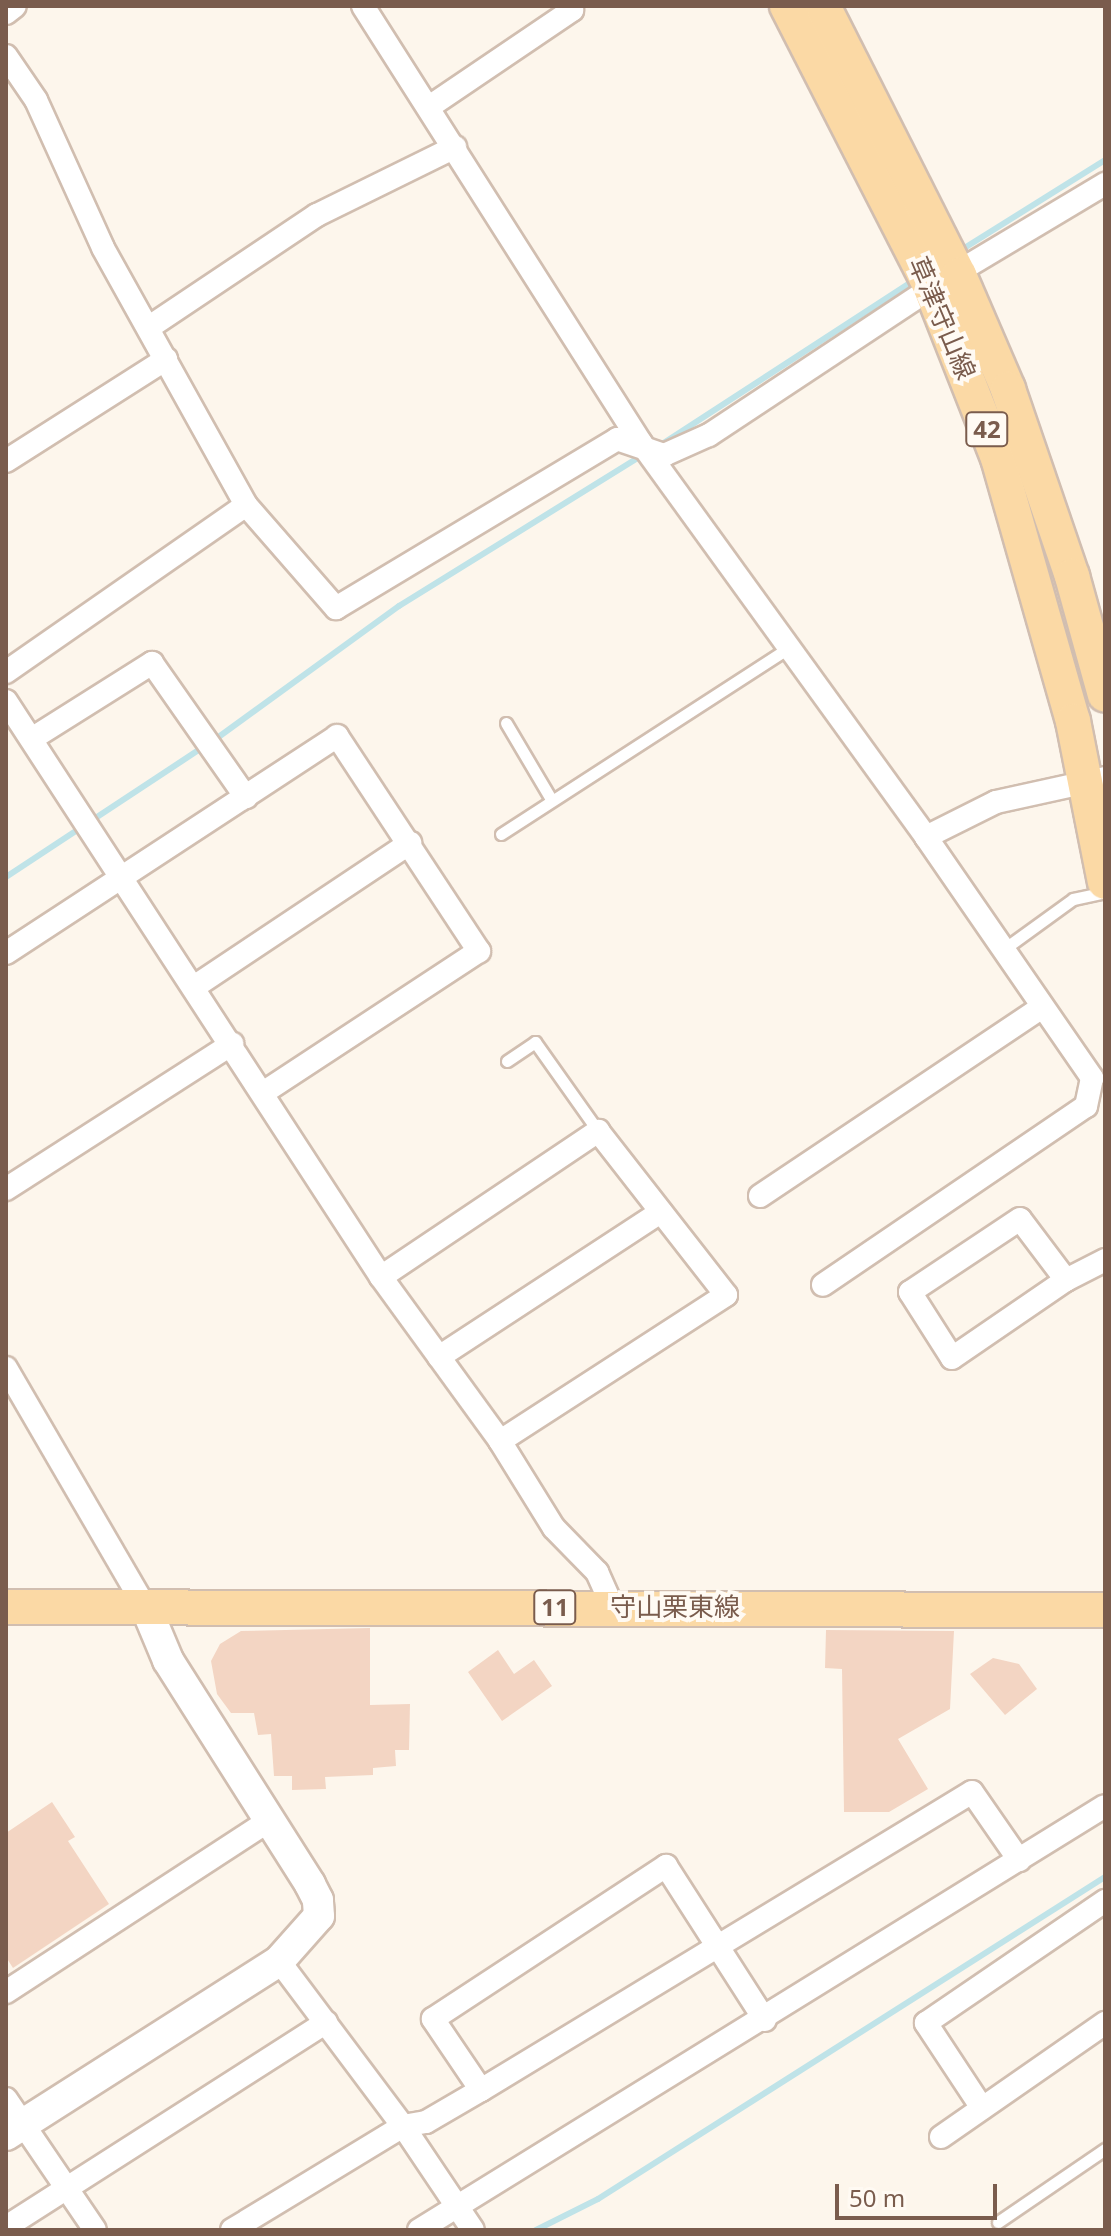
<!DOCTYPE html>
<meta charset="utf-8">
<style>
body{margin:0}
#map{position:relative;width:1111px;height:2236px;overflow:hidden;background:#fdf6ec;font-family:"Noto Sans","Noto Sans JP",sans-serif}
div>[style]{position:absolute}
.stream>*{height:6px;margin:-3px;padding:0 3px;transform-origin:3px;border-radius:3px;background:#bfe3e8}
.building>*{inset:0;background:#f3d5c3}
.roads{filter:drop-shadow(2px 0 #d1beb0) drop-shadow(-2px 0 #d1beb0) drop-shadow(0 2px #d1beb0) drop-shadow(0 -2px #d1beb0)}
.lane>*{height:11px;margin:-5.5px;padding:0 5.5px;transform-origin:5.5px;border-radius:5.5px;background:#fff}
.street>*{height:22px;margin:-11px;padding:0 11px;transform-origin:11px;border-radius:11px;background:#fff}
.secondary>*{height:30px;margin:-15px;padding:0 15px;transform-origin:15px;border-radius:15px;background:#fff}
.primary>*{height:34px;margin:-17px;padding:0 17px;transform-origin:17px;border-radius:17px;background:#fbd9a5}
span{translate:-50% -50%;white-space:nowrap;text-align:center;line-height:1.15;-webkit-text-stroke:8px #fffaf3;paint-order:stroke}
.shield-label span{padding:2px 6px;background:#fffaf3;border:2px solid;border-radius:6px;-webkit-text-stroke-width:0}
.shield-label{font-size:24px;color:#7a5c4d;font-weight:700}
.street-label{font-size:26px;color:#7a5c4d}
.frame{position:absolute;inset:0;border:8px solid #7a5c4d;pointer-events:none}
.scale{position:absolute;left:835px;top:2184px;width:162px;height:36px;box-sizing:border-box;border:4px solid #7a5c4d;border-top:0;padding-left:10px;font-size:24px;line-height:28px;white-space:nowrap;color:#7a5c4d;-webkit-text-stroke:6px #fffaf3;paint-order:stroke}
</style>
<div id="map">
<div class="stream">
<i style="left:958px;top:252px;width:173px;rotate:-32deg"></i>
<i style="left:659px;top:446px;width:305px;rotate:-33deg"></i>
<i style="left:213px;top:741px;width:230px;rotate:-36deg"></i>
<i style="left:399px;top:606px;width:287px;rotate:-31.8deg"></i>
<i style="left:6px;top:877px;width:236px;rotate:-33.4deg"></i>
<i style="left:536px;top:2230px;width:69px;rotate:-26.6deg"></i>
<i style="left:598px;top:2199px;width:601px;rotate:-32.42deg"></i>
</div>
<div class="building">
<i style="clip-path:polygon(370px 1628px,370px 1705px,410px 1704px,409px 1750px,395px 1750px,396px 1766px,373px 1768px,373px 1775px,325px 1777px,326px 1789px,292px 1790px,292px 1776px,274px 1776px,271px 1734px,258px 1735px,254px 1713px,231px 1713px,217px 1694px,211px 1661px,220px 1644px,241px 1631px)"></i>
<i style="clip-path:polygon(826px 1630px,954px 1631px,950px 1709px,898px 1739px,928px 1789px,889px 1812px,844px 1812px,842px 1669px,825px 1668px)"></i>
<i style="clip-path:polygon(498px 1650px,514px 1674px,534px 1660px,552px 1686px,502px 1721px,468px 1672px)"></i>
<i style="clip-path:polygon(993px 1658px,1019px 1664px,1037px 1689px,1005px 1715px,970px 1674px)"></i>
<i style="clip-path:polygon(52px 1802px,75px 1837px,68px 1841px,109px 1904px,13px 1968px,6px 1957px,6px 1833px)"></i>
</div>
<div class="roads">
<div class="lane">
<i style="left:506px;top:723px;width:88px;rotate:59.4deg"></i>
<i style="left:501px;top:834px;width:343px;rotate:-32.9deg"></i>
<i style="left:1004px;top:949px;width:85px;rotate:-35.9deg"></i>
<i style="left:1073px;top:899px;width:33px;rotate:-12deg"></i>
<i style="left:507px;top:1061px;width:34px;rotate:-34deg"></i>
<i style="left:535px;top:1042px;width:109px;rotate:54.7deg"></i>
<i style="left:998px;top:2222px;width:130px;rotate:-34.3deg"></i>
</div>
<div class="street">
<i style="left:363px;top:6px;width:518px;rotate:57.54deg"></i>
<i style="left:641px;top:443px;width:486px;rotate:54.1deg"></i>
<i style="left:926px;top:837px;width:293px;rotate:55.4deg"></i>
<i style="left:1092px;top:1078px;width:29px;rotate:102deg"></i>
<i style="left:1086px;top:1106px;width:318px;rotate:145.8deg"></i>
<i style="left:6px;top:13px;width:11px;rotate:-38deg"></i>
<i style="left:6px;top:56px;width:53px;rotate:55.7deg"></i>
<i style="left:36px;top:100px;width:162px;rotate:65.6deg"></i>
<i style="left:103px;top:248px;width:294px;rotate:60.9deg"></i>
<i style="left:246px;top:505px;width:137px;rotate:48.9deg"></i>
<i style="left:336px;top:608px;width:328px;rotate:-31deg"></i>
<i style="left:617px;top:439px;width:50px;rotate:18.8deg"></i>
<i style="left:664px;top:455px;width:49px;rotate:-24deg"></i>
<i style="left:709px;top:435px;width:266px;rotate:-33.5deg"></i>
<i style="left:931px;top:288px;width:203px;rotate:-30.9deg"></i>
<i style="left:429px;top:107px;width:173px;rotate:-34.1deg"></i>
<i style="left:572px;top:10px;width:5px;rotate:-127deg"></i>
<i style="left:151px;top:326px;width:200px;rotate:-33.8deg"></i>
<i style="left:317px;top:215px;width:154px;rotate:-26.2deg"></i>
<i style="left:6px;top:461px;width:190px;rotate:-32.5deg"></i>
<i style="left:6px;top:672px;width:292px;rotate:-34.8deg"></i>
<i style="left:6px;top:701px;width:687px;rotate:56.93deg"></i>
<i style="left:381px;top:1277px;width:203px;rotate:54deg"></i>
<i style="left:500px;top:1441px;width:102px;rotate:58.2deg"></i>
<i style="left:554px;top:1528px;width:62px;rotate:45.7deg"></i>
<i style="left:597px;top:1572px;width:37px;rotate:66deg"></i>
<i style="left:33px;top:738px;width:141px;rotate:-32.2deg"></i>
<i style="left:152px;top:663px;width:164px;rotate:55deg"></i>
<i style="left:926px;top:837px;width:78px;rotate:-26.6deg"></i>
<i style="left:996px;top:802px;width:112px;rotate:-12.4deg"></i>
<i style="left:6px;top:953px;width:396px;rotate:-33.2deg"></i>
<i style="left:337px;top:736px;width:258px;rotate:56.6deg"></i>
<i style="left:479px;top:951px;width:258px;rotate:146.7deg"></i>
<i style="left:194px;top:987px;width:260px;rotate:-33.7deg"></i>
<i style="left:6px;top:1189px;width:269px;rotate:-32.7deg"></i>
<i style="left:760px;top:1196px;width:339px;rotate:-33.8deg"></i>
<i style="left:381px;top:1277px;width:262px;rotate:-33.9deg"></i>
<i style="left:598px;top:1131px;width:208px;rotate:52deg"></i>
<i style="left:726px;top:1295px;width:269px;rotate:147.1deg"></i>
<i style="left:1066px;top:1280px;width:76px;rotate:-127deg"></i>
<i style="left:1020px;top:1219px;width:132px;rotate:146.4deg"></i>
<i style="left:910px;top:1292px;width:78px;rotate:57.5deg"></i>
<i style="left:952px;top:1358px;width:138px;rotate:-34.4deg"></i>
<i style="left:1066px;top:1280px;width:44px;rotate:-27.1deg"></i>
<i style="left:439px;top:1357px;width:265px;rotate:-33.2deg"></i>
<i style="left:6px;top:1368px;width:280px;rotate:59.8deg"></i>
<i style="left:279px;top:1961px;width:206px;rotate:53.1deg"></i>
<i style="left:403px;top:2126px;width:125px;rotate:56.1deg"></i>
<i style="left:6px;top:1992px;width:315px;rotate:-33.1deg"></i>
<i style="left:481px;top:2090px;width:86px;rotate:-124.1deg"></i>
<i style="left:433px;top:2019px;width:279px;rotate:-33.3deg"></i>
<i style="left:666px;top:1866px;width:183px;rotate:57.3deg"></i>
<i style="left:6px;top:2099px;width:158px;rotate:55.8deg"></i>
<i style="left:982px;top:2108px;width:102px;rotate:-123.4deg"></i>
<i style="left:926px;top:2023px;width:217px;rotate:-34.3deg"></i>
<i style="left:941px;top:2137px;width:200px;rotate:-34.8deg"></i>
<i style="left:6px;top:2227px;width:380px;rotate:-32.6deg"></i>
<i style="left:232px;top:2230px;width:200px;rotate:-31.3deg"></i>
<i style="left:403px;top:2126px;width:23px;rotate:-10deg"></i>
<i style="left:426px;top:2122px;width:64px;rotate:-30.2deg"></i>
<i style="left:481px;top:2090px;width:574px;rotate:-31.25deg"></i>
<i style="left:972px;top:1792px;width:83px;rotate:55.3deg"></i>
<i style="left:419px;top:2230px;width:806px;rotate:-31.72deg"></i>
</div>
<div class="secondary">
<i style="left:6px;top:2135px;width:324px;rotate:-32.5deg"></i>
<i style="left:279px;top:1961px;width:60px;rotate:-48.4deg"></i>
<i style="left:319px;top:1916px;width:16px;rotate:-94deg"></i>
<i style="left:318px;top:1900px;width:18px;rotate:-117deg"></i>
<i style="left:310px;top:1884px;width:265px;rotate:-122.4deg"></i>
<i style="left:168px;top:1660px;width:54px;rotate:-112.8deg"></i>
</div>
<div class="primary">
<i style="left:787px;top:6px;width:317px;rotate:62.9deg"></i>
<i style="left:931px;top:288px;width:183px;rotate:68.5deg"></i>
<i style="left:998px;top:458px;width:273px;rotate:74.1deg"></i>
<i style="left:1073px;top:721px;width:164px;rotate:78.8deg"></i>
<i style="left:823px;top:6px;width:301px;rotate:63.2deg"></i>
<i style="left:959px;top:275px;width:124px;rotate:66.7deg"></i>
<i style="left:1008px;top:389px;width:198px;rotate:71.1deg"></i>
<i style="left:1072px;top:576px;width:123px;rotate:74.5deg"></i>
<i style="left:6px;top:1607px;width:1099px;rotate:0.16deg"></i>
</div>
</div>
<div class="shield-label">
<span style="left:987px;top:429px">42</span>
<span style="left:555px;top:1607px">11</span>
</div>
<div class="street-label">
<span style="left:942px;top:318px;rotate:67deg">草津守山線</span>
<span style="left:675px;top:1607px">守山栗東線</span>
</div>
<div class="frame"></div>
<div class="scale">50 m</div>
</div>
